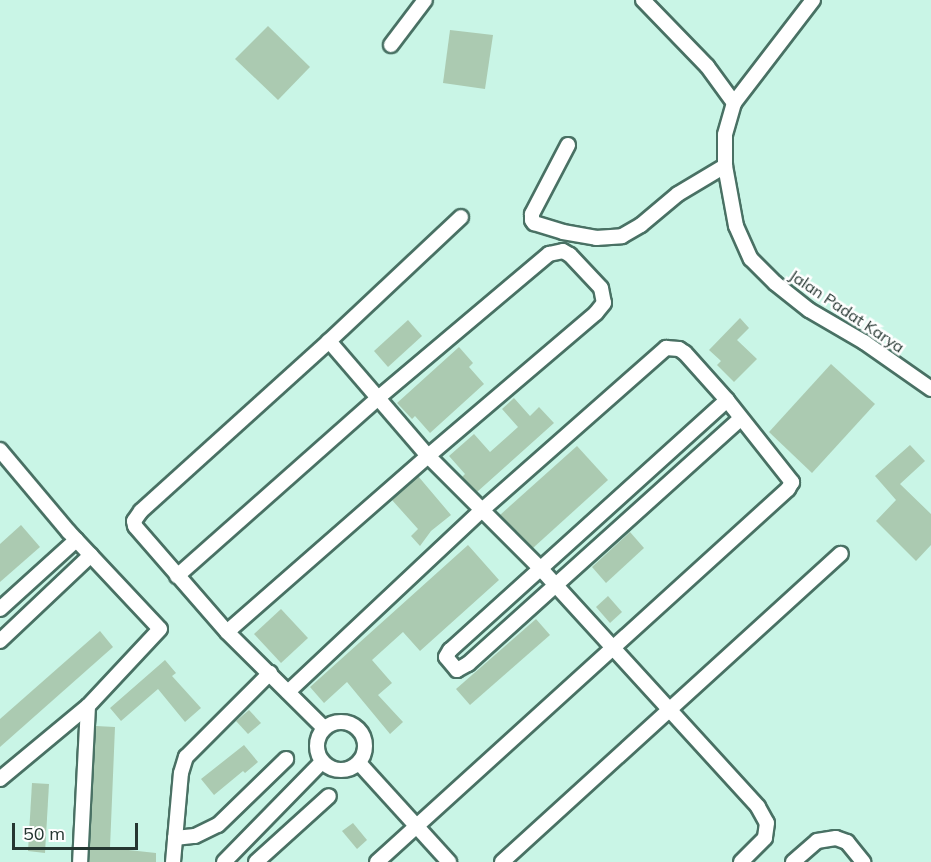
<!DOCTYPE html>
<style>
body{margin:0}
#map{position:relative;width:931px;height:862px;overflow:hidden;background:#c9f5e6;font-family:Mulish,sans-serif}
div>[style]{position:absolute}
.building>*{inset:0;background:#abcab1}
.roads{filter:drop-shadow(2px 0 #497164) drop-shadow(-2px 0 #497164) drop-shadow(0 2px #497164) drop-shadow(0 -2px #497164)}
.street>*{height:14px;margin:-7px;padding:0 7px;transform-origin:7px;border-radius:7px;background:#fff}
.street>.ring{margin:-7px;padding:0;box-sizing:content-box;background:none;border:14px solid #fff;border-radius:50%}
span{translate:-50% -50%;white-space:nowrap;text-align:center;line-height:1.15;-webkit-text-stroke:5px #fff;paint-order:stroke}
.street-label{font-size:16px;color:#253631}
.scale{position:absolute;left:12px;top:823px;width:126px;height:27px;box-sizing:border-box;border:3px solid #253631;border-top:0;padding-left:8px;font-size:18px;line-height:21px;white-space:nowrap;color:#253631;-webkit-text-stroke:4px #fff;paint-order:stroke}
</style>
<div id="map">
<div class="building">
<i style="clip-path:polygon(268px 26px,310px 67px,278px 100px,235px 59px)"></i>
<i style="clip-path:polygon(450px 30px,493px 35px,485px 89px,443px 83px)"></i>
<i style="clip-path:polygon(740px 318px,749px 328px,737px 340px,757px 359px,734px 382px,717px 365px,721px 361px,709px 350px)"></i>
<i style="clip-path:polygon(408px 320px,422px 336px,388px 367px,374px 351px)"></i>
<i style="clip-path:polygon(459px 347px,473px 363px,469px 367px,484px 384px,430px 433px,415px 416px,412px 419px,397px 403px)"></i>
<i style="clip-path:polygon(831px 364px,875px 404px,812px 473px,769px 432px)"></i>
<i style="clip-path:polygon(514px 398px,530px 416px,539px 407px,554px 423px,477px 492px,462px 477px,465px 474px,449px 456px,474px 434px,490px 452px,518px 427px,502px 409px)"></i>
<i style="clip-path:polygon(910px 445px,925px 461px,900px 484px,931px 514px,931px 545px,916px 561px,876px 521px,896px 500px,875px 476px)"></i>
<i style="clip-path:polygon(577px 446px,608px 480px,533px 548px,500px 515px)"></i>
<i style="clip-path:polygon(418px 476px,451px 515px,431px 531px,420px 546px,411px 536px,418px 529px,392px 500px)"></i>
<i style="clip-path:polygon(21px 525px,40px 547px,0 582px,0 544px)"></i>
<i style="clip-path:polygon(630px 532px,644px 548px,606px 583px,592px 567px)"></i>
<i style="clip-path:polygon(468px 545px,499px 580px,420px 651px,403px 632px,372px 660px,392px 683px,378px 695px,403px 722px,390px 734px,347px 682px,324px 703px,310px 687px)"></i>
<i style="clip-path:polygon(608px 596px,622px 612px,610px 623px,596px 607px)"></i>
<i style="clip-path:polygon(281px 609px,308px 638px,281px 663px,254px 634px)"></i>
<i style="clip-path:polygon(536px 619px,550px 635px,470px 705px,456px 689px)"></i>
<i style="clip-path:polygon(100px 631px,113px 647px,0 747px,0 719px)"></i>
<i style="clip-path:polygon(165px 660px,176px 673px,172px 676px,201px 708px,185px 722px,158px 689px,121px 721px,110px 708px)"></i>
<i style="clip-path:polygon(249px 710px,261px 723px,248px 734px,236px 721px)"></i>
<i style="clip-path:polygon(96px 726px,115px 727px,110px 848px,156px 853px,156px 862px,89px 862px)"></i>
<i style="clip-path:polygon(244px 745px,258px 762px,245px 773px,243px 771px,214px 795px,201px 779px)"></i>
<i style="clip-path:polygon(32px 783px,49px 784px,45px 853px,28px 851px)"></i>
<i style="clip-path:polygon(353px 823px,367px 840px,357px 849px,342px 831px)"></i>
</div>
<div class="roads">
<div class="street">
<i style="left:643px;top:0;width:92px;rotate:45.9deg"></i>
<i style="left:707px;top:66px;width:46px;rotate:53.9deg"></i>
<i style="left:813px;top:0;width:130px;rotate:127.5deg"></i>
<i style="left:734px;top:103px;width:33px;rotate:106deg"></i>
<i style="left:725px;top:135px;width:31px;rotate:90deg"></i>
<i style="left:725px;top:166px;width:61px;rotate:79.6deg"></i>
<i style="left:736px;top:226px;width:36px;rotate:66deg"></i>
<i style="left:751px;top:259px;width:34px;rotate:45deg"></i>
<i style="left:775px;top:283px;width:43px;rotate:38.5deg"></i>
<i style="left:809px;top:310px;width:64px;rotate:30.2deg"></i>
<i style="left:864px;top:342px;width:82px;rotate:35deg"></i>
<i style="left:391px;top:45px;width:56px;rotate:-52.9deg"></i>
<i style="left:568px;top:145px;width:78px;rotate:117.6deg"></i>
<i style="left:532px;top:214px;width:6px;rotate:90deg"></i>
<i style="left:532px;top:220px;width:4px;rotate:56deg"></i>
<i style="left:534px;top:223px;width:30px;rotate:17deg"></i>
<i style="left:563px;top:232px;width:34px;rotate:10deg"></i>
<i style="left:596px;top:238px;width:26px;rotate:-4deg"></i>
<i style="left:622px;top:236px;width:22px;rotate:-30deg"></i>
<i style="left:641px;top:225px;width:48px;rotate:-40deg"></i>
<i style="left:678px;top:194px;width:55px;rotate:-30.8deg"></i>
<i style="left:329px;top:341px;width:152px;rotate:49.3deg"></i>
<i style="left:428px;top:456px;width:160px;rotate:45deg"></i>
<i style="left:541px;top:569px;width:322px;rotate:47.6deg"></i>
<i style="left:758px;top:807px;width:18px;rotate:61deg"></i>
<i style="left:767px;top:823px;width:15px;rotate:98deg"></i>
<i style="left:765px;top:838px;width:34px;rotate:135deg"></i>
<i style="left:727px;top:400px;width:373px;rotate:137.9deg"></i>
<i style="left:450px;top:650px;width:8px;rotate:120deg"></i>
<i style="left:446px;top:657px;width:17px;rotate:50deg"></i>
<i style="left:457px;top:670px;width:13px;rotate:-29deg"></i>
<i style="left:468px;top:664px;width:367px;rotate:-42deg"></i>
<i style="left:0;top:450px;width:106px;rotate:50deg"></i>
<i style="left:68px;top:531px;width:134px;rotate:46.8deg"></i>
<i style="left:160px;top:629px;width:105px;rotate:133.1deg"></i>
<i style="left:88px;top:706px;width:156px;rotate:92.9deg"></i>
<i style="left:177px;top:576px;width:268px;rotate:-41.5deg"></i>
<i style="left:378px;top:398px;width:224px;rotate:-40.1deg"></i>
<i style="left:549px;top:254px;width:14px;rotate:-12deg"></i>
<i style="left:563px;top:251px;width:8px;rotate:30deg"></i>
<i style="left:570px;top:255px;width:45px;rotate:46.8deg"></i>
<i style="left:601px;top:288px;width:15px;rotate:79deg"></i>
<i style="left:604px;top:303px;width:13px;rotate:129deg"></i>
<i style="left:596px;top:313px;width:221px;rotate:139.6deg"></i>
<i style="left:428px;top:456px;width:267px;rotate:138.8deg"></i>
<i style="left:0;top:609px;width:103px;rotate:-42.2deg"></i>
<i style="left:0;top:641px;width:125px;rotate:-43.4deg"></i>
<i style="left:288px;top:692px;width:265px;rotate:-43.2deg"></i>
<i style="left:481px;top:511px;width:247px;rotate:-41.4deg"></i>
<i style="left:666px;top:348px;width:13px;rotate:4deg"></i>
<i style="left:679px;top:349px;width:7px;rotate:34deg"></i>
<i style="left:685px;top:353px;width:63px;rotate:48.2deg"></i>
<i style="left:727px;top:400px;width:105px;rotate:51.6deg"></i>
<i style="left:792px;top:482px;width:8px;rotate:120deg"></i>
<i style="left:788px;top:489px;width:555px;rotate:137.77deg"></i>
<i class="ring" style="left:317px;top:722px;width:34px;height:34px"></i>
<i style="left:324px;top:728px;width:136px;rotate:-135.3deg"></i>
<i style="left:227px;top:632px;width:140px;rotate:-131deg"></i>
<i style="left:135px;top:526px;width:5px;rotate:-101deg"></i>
<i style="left:134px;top:521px;width:12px;rotate:-55deg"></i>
<i style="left:141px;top:511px;width:253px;rotate:-42.1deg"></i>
<i style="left:329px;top:341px;width:181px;rotate:-43.2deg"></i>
<i style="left:359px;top:763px;width:134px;rotate:47.7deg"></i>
<i style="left:0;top:779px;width:114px;rotate:-39.7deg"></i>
<i style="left:175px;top:838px;width:20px;rotate:-6deg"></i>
<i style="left:195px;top:836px;width:25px;rotate:-26deg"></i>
<i style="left:218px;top:825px;width:95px;rotate:-44.1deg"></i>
<i style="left:173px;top:862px;width:89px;rotate:-84.9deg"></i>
<i style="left:181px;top:773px;width:17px;rotate:-73deg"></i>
<i style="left:186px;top:757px;width:119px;rotate:-45deg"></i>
<i style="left:224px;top:862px;width:140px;rotate:-45.6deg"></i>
<i style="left:256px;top:862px;width:98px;rotate:-42.1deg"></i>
<i style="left:502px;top:862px;width:458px;rotate:-42.3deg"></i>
<i style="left:793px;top:862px;width:32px;rotate:-41deg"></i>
<i style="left:817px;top:841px;width:19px;rotate:-9deg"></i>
<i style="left:836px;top:838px;width:12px;rotate:20deg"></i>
<i style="left:847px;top:842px;width:26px;rotate:51deg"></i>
</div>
</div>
<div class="street-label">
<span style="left:847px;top:311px;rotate:34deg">Jalan Padat Karya</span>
</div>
<div class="scale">50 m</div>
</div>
